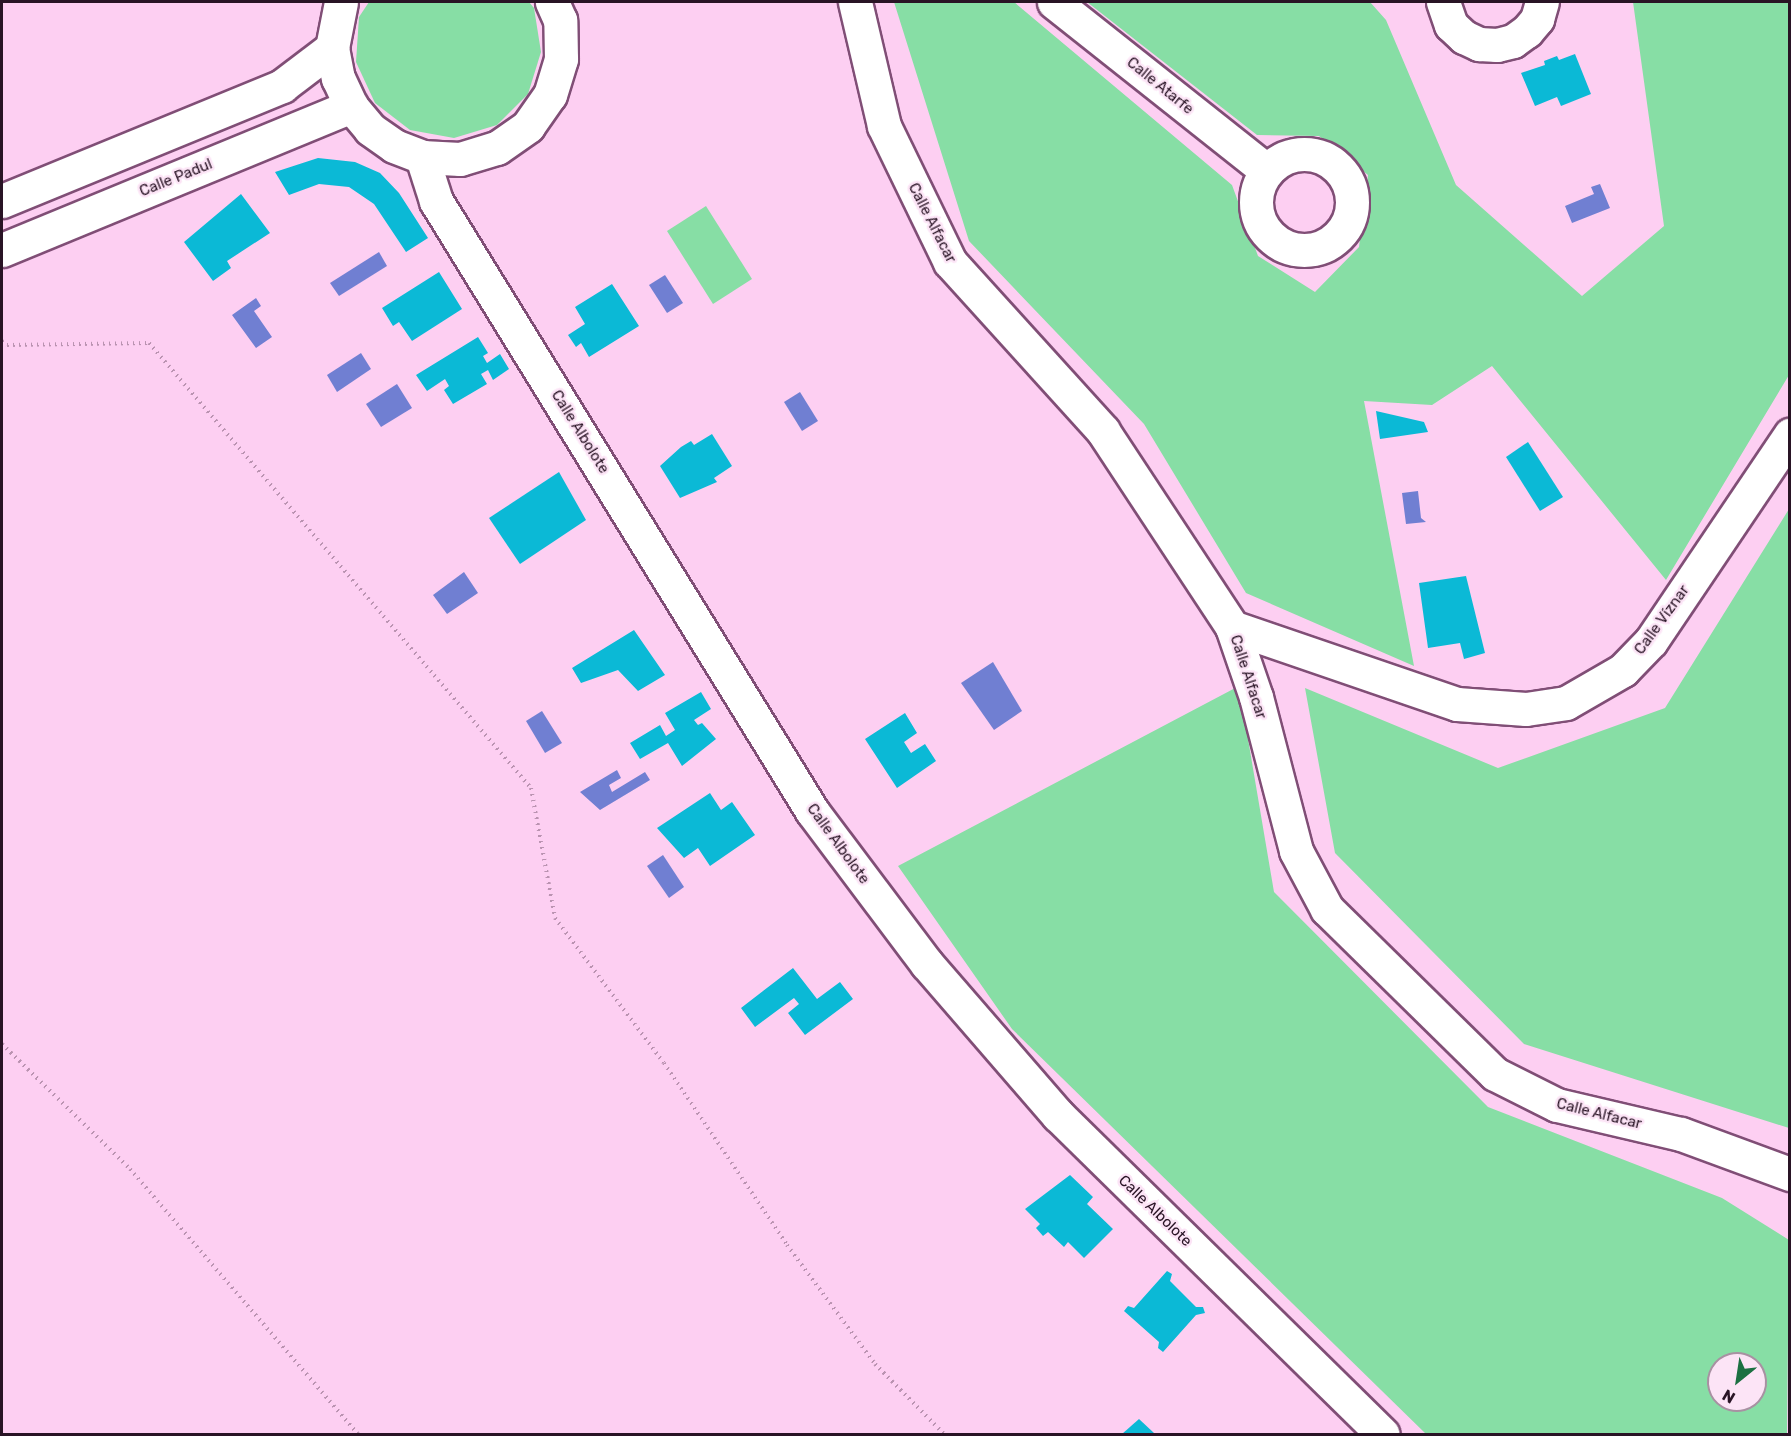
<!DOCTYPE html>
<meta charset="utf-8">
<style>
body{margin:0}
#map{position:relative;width:1791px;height:1436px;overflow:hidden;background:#fdcff2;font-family:Rubik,sans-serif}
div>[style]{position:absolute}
.green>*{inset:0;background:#87dea5}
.water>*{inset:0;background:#707fd2}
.building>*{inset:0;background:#0bb9d6}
.path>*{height:4px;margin-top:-2px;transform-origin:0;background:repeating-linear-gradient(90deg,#ba93b1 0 1.5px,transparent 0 6px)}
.roads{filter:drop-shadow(2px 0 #804e76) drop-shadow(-2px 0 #804e76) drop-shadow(0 2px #804e76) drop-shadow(0 -2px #804e76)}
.minor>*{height:33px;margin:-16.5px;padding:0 16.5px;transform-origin:16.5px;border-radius:16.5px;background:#fff}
.minor>.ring{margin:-16.5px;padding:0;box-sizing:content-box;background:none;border:33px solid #fff;border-radius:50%}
.tertiary>*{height:33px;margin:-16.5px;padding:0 16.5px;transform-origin:16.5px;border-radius:16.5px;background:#fff}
span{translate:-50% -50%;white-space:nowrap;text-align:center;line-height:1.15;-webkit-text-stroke:5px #fce4f6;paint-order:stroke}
.street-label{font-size:15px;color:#291425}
.frame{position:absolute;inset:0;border:3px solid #291425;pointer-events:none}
.north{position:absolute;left:1707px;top:1352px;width:60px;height:60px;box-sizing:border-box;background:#fce4f6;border:2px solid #a891a2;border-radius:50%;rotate:210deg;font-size:16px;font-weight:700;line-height:24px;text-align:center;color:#291425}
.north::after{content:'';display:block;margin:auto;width:21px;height:27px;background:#1c7042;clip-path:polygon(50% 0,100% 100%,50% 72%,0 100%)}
</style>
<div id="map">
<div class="green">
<i style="clip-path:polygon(369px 2px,529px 2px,534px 8px,541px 52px,528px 94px,497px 125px,454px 138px,410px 130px,375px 103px,356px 62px,359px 17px)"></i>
<i style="clip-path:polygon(894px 2px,1014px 2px,1232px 185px,1258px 256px,1315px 292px,1359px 247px,1368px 175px,1319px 136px,1257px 135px,1087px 2px,1370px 2px,1386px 20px,1456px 185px,1582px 296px,1664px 226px,1633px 2px,1789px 2px,1789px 375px,1666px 580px,1492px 366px,1432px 405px,1364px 401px,1414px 666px,1246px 593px,1144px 424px,969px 241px)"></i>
<i style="clip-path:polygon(706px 206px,752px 279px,713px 304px,667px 231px)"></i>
<i style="clip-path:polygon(1789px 509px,1789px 1128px,1524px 1044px,1335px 853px,1305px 688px,1498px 768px,1665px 708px)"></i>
<i style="clip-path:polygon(evenodd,1239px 686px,1274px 892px,1488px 1107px,1722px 1198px,1789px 1240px,1787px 1434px,1426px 1434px,1012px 1029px,898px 866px,1239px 686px,1719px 1364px,1755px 1364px,1755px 1400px,1719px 1400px,1719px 1364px)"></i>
</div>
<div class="water">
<i style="clip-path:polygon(1600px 184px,1610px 208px,1572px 223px,1565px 206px,1594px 194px,1591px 187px)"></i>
<i style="clip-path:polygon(379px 252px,387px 266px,339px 296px,330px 283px)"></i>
<i style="clip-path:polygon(665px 275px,683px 303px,667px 313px,649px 285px)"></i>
<i style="clip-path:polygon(256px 298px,261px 306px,254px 311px,272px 337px,256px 348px,232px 315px)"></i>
<i style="clip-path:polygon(361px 353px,371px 369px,337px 392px,327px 375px)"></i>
<i style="clip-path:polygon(397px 384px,412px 408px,381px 427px,366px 404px)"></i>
<i style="clip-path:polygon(800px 392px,818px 421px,802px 431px,784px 402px)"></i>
<i style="clip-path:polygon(1418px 491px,1421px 518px,1426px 522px,1406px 524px,1402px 493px)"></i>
<i style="clip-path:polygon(464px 572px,478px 593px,447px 614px,433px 595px)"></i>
<i style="clip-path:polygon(993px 662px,1022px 711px,994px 730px,961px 683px)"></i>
<i style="clip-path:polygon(542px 711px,562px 743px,545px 753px,526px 721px)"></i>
<i style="clip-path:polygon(617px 770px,621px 778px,609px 785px,612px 792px,645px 772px,650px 780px,600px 810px,580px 792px)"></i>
<i style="clip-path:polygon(663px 855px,684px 887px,669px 898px,647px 866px)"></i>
</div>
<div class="building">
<i style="clip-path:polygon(1575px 54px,1591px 94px,1561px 106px,1557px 97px,1535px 106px,1521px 73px,1545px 65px,1544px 61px,1557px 56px,1559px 60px)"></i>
<i style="clip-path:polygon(318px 158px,355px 162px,380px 173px,399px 193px,428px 238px,406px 252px,374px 204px,349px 187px,319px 184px,289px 195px,275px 172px)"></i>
<i style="clip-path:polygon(241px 194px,270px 233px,227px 261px,231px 268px,213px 281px,184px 242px)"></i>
<i style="clip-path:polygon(439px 272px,462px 309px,412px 341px,399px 322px,393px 326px,382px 308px)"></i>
<i style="clip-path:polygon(612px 284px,639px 326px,589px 357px,581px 343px,576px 347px,568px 335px,585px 324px,575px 307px)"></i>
<i style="clip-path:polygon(478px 337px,488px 353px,483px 356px,487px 363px,500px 354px,509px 369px,493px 380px,488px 370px,481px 374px,487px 384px,453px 404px,444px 390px,449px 386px,445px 379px,427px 391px,416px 375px)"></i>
<i style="clip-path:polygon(1376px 411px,1424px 422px,1428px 432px,1380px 439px)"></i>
<i style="clip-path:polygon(712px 434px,732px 466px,714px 478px,717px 482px,680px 498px,660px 466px,681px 447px,691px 441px,694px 445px)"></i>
<i style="clip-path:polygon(1528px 442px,1563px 497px,1540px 511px,1506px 457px)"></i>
<i style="clip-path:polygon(559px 472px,586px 520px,520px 564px,489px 518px)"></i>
<i style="clip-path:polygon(1466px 576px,1485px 653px,1464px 659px,1460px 643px,1428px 648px,1419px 583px)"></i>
<i style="clip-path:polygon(634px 630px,665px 675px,638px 691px,618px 670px,581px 683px,572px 668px)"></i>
<i style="clip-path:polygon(701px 692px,711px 709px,694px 720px,698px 725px,702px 723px,716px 739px,682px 766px,668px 743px,640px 759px,630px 743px,660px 725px,666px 736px,675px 730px,665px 713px)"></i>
<i style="clip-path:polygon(905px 713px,917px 733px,904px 742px,911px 753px,925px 744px,936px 761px,897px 788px,865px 739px)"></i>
<i style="clip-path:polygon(710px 793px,721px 810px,732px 802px,755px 835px,710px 866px,698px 848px,684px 858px,657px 828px)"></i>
<i style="clip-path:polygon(793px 968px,817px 999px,840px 982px,853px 999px,805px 1035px,788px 1013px,799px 1004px,794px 998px,755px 1027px,741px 1008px)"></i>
<i style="clip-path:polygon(1070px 1175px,1093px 1197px,1087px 1204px,1113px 1229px,1084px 1258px,1068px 1242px,1064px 1247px,1048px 1232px,1043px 1236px,1036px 1228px,1040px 1224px,1025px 1209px)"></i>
<i style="clip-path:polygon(1167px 1271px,1172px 1274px,1170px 1281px,1196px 1307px,1203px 1307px,1205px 1313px,1196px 1315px,1163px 1352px,1158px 1348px,1159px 1342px,1124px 1311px,1128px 1306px,1134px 1308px)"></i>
<i style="clip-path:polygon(1139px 1419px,1154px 1433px,1122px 1434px)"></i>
</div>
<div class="path">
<i style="left:2px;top:341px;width:6px;rotate:39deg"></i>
<i style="left:7px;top:345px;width:142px;rotate:-0.8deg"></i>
<i style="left:149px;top:343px;width:586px;rotate:49.36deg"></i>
<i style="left:531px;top:788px;width:132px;rotate:79.5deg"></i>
<i style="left:555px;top:918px;width:181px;rotate:53.1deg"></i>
<i style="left:664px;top:1063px;width:220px;rotate:55.9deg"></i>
<i style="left:787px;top:1245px;width:148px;rotate:53.5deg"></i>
<i style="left:875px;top:1364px;width:98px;rotate:45.4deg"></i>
<i style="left:2px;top:1044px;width:179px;rotate:44.3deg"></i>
<i style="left:130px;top:1169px;width:350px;rotate:49.3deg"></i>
</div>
<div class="roads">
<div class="minor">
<i style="left:855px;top:2px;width:127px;rotate:76.8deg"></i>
<i style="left:884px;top:126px;width:151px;rotate:64.1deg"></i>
<i style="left:950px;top:262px;width:228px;rotate:47.8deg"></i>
<i style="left:1103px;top:431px;width:235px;rotate:56.6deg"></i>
<i style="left:1232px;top:627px;width:74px;rotate:71.1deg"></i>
<i style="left:1256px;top:697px;width:159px;rotate:75.4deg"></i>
<i style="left:1296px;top:851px;width:66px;rotate:61.9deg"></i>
<i style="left:1327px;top:909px;width:235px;rotate:44.5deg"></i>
<i style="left:1495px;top:1074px;width:69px;rotate:26.6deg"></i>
<i style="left:1557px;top:1105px;width:127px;rotate:13.2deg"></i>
<i style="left:1681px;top:1134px;width:116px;rotate:20.2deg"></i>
<i style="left:1054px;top:2px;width:272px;rotate:38.4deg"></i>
<i style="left:1443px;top:2px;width:24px;rotate:71deg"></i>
<i style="left:1451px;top:25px;width:18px;rotate:43deg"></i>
<i style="left:1464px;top:37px;width:17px;rotate:25deg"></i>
<i style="left:1479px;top:44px;width:18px;rotate:3deg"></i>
<i style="left:1497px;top:45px;width:16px;rotate:-14deg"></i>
<i style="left:1513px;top:41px;width:17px;rotate:-36deg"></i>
<i style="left:1527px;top:31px;width:16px;rotate:-50deg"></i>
<i style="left:1537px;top:19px;width:18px;rotate:-74deg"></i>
<i class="ring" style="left:1256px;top:154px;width:63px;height:63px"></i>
<i style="left:422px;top:157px;width:46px;rotate:72.3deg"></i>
<i style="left:436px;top:201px;width:717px;rotate:58.35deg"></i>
<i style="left:812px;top:811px;width:191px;rotate:53.1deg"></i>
<i style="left:927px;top:964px;width:200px;rotate:49.1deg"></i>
<i style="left:1058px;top:1115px;width:455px;rotate:44.5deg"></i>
<i style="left:1232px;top:627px;width:238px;rotate:18.9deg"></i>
<i style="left:1457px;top:704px;width:69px;rotate:4.1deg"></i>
<i style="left:1526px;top:709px;width:40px;rotate:-8.5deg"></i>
<i style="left:1566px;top:703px;width:66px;rotate:-30.1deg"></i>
<i style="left:1623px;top:670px;width:40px;rotate:-46deg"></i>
<i style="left:1651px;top:641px;width:249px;rotate:-56deg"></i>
</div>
<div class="tertiary">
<i style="left:341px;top:2px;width:47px;rotate:101.1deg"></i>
<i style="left:332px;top:48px;width:31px;rotate:79deg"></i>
<i style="left:338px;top:78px;width:31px;rotate:65deg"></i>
<i style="left:351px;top:106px;width:30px;rotate:50deg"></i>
<i style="left:370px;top:129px;width:29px;rotate:35deg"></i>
<i style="left:394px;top:146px;width:30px;rotate:21deg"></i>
<i style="left:422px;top:157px;width:38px;rotate:3deg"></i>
<i style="left:460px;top:159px;width:39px;rotate:-17deg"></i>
<i style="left:497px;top:148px;width:38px;rotate:-35deg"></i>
<i style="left:528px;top:126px;width:38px;rotate:-55deg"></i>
<i style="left:550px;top:95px;width:38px;rotate:-73deg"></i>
<i style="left:561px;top:59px;width:39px;rotate:-91deg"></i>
<i style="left:560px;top:20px;width:20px;rotate:-114deg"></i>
<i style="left:2px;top:201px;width:303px;rotate:-22.3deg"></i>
<i style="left:282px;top:86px;width:63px;rotate:-37.2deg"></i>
<i style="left:2px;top:250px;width:378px;rotate:-22.4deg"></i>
</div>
</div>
<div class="street-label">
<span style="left:1160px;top:86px;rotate:39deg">Calle Atarfe</span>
<span style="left:176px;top:178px;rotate:-22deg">Calle Padul</span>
<span style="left:932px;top:223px;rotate:63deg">Calle Alfacar</span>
<span style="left:580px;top:432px;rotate:58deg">Calle Albolote</span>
<span style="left:1662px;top:620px;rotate:-54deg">Calle Víznar</span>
<span style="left:1248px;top:677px;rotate:72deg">Calle Alfacar</span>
<span style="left:838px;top:844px;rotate:54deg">Calle Albolote</span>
<span style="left:1599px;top:1114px;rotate:14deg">Calle Alfacar</span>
<span style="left:1155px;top:1211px;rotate:44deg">Calle Albolote</span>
</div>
<div class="frame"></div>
<div class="north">N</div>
</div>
